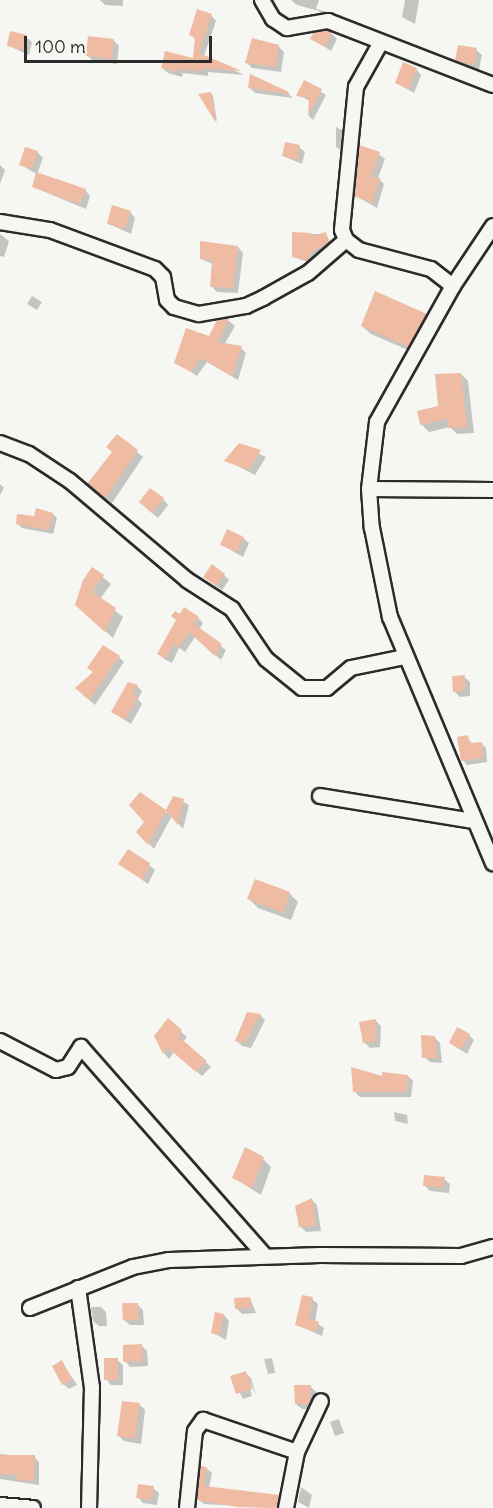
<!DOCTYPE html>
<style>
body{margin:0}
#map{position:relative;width:493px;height:1508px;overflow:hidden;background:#f6f6f2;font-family:Delius,sans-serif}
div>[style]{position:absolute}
.shadow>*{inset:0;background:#0003}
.building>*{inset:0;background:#f0bba3}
.roads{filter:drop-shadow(2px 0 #2b2b2b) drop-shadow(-2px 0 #2b2b2b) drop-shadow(0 2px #2b2b2b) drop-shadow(0 -2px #2b2b2b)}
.minor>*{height:14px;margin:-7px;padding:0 7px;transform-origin:7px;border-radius:7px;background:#f6f6f2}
span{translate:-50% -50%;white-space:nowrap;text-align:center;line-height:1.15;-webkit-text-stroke:6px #f6f6f2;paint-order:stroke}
.scale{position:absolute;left:24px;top:36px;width:188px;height:27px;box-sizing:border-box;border:3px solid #2b2b2b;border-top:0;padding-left:8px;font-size:18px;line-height:21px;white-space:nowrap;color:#2b2b2b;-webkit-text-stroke:4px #f6f6f2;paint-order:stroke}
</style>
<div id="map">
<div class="shadow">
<i style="clip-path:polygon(100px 0,123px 0,123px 6px,105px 5px)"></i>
<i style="clip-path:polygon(291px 0,319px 0,316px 9px,343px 16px,321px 16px,319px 11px,297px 5px)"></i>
<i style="clip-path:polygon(405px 0,419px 0,415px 24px,402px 17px)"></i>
<i style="clip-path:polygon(211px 15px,216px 21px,204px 56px,244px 75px,208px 72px,208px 76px,183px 73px,182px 77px,168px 73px,162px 68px,194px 60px,196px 40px,190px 34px)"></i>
<i style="clip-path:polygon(314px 34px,332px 34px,337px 39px,331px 51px,312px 39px)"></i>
<i style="clip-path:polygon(26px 37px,32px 42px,29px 55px,9px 46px)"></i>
<i style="clip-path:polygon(114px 41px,119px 46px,117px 64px,93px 61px,88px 56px)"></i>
<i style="clip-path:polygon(278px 46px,284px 52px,281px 72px,252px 68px,247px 63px)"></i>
<i style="clip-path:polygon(476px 50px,482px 55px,479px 69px,462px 66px,457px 60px)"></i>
<i style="clip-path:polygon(416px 69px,421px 75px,414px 93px,396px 83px)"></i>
<i style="clip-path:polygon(305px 82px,326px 95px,313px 120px,309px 116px,310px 101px,298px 95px)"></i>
<i style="clip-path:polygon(250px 88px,288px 93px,293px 98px,255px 93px)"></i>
<i style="clip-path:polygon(211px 93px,213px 96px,217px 122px,201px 95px)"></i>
<i style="clip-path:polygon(336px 127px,348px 133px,346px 153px,336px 147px)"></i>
<i style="clip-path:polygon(299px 147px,305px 152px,302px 164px,283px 156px)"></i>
<i style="clip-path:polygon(37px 152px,43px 158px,37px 174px,85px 190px,90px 196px,86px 209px,33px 187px,37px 174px,21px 165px)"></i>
<i style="clip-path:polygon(379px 154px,385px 159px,378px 178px,384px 184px,377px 208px,356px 196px)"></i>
<i style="clip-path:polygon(0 165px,5px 170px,0 184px)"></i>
<i style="clip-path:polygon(130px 212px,135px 218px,131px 234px,109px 224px)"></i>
<i style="clip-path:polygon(0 234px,9px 241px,4px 257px,0 256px)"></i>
<i style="clip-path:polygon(311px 234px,326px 234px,333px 248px,314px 258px,313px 264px,294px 257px)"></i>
<i style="clip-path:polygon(238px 247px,243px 253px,238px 293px,217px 292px,212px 287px,213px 264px,201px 259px)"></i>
<i style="clip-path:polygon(32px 296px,42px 302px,37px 310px,27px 304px)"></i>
<i style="clip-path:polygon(426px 315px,435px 324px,417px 354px,371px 334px,362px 326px)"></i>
<i style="clip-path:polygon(218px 321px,229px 321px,235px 326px,224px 345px,241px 348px,246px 353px,238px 380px,207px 362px,197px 376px,176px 362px,210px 338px)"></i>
<i style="clip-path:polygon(461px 374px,468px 381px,474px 433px,457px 434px,450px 427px,429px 432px,422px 425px,439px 408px)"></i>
<i style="clip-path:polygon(117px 436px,143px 457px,112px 503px,94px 489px,113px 453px)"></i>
<i style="clip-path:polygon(240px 445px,266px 457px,255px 475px,226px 460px)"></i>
<i style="clip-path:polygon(0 484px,4px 488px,0 495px)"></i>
<i style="clip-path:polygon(163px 499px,168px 505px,158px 518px,146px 508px)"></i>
<i style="clip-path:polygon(53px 514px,57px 518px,53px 534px,22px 528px,18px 524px)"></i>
<i style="clip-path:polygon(243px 538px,249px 543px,243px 557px,222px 545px)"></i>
<i style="clip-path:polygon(93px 569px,111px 584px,100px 599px,123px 617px,113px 638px,85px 613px)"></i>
<i style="clip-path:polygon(224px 575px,229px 580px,222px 590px,211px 582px)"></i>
<i style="clip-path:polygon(198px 618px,203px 623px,199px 630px,226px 650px,221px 660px,195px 637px,185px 652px,179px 648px,172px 663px,164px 659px,159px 654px)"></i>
<i style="clip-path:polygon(119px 657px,124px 662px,95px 705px,82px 694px,95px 673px)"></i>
<i style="clip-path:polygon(464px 677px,470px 682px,470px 696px,460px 697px,454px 691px)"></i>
<i style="clip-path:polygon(137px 686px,142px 691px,138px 699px,142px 704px,131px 724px,113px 712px)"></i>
<i style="clip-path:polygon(467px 737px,472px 744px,482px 744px,486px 748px,487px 762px,467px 765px,463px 760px)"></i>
<i style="clip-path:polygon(140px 794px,167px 813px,174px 797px,189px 805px,183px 829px,172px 816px,154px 849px,138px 832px,146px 822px)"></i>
<i style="clip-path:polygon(120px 864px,149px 865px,155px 870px,148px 884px)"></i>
<i style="clip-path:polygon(289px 893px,298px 902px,291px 920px,258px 908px,249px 899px)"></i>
<i style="clip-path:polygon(260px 1015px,265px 1020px,251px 1048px,242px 1046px,237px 1041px)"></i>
<i style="clip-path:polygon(168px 1020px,187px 1037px,183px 1042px,211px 1067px,202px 1076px,174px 1052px,169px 1059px,164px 1053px,156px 1036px)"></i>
<i style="clip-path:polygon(375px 1020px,381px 1026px,380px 1047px,370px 1048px,364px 1042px)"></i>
<i style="clip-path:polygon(469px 1035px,474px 1040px,467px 1054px,450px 1043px)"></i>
<i style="clip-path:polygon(434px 1037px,440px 1043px,442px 1063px,430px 1062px,424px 1057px)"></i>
<i style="clip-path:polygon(408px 1076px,413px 1081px,411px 1097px,360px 1097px,354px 1091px,383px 1078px)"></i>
<i style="clip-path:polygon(394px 1112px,407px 1115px,408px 1124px,395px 1121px)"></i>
<i style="clip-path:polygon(263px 1159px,271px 1167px,261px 1195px,234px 1178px)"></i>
<i style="clip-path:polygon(444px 1179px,450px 1184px,449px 1193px,430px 1191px,424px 1185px)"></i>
<i style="clip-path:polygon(312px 1200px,317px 1205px,321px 1231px,306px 1232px,301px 1227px)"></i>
<i style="clip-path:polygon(250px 1298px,256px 1313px,242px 1314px,236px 1308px)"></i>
<i style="clip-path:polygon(312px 1299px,318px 1304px,315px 1322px,324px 1328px,322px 1336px,297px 1325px)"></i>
<i style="clip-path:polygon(138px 1305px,143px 1310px,144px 1325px,130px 1325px,124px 1320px)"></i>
<i style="clip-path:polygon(91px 1307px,101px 1307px,106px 1312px,107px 1326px,99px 1326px,93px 1321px)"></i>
<i style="clip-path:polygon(224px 1315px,229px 1321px,226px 1340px,213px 1333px)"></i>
<i style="clip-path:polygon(142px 1346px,147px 1351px,148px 1366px,130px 1367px,125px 1361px)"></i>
<i style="clip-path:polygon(272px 1358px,275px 1373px,268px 1374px,264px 1359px)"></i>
<i style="clip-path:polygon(117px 1360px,123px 1365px,123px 1385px,111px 1385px,106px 1379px)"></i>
<i style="clip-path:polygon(62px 1362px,77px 1385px,69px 1389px,63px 1384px)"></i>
<i style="clip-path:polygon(246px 1373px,251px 1378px,256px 1395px,247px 1377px,252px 1396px,243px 1399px,232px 1377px)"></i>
<i style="clip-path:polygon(311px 1387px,316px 1392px,315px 1409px,302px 1409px,296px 1404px)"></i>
<i style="clip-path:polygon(140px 1405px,145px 1410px,141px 1444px,124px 1441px,119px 1436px)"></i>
<i style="clip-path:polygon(339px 1419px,344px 1433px,335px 1436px,330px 1422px)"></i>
<i style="clip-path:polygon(0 1454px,34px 1457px,39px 1462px,39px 1485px,0 1479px)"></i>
<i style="clip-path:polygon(206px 1468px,212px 1473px,209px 1488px,278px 1496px,283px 1508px,204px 1504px,198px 1499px)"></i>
<i style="clip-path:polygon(301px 1487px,312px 1495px,309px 1508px,298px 1502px)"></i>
<i style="clip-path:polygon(153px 1488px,159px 1493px,157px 1505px,143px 1503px,138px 1497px)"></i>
</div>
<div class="building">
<i style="clip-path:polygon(197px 9px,212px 14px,199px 53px,242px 71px,203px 68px,203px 71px,178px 69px,177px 72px,161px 68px,165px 51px,193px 58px,195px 37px,189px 35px)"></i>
<i style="clip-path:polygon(327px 30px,332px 32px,325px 47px,310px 39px,313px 33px)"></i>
<i style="clip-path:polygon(10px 31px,27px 35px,23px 50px,7px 46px)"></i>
<i style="clip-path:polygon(88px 36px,114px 39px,112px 59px,86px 56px)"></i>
<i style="clip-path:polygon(252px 38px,279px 45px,276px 67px,245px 63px)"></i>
<i style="clip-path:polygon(458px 45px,477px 48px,474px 65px,455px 61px)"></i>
<i style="clip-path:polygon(403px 62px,417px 68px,409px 89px,395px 83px)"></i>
<i style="clip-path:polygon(250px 74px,289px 92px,288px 94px,248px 88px)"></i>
<i style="clip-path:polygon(304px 80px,322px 89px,308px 116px,309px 98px,296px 96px)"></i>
<i style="clip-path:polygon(211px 92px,216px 123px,198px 94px)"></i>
<i style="clip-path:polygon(285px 142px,300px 145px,297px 160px,282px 156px)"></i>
<i style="clip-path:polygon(359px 145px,380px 152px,371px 177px,380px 178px,372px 203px,354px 196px)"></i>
<i style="clip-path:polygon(25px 147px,38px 151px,32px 169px,19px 165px)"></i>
<i style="clip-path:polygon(36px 172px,86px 189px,80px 204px,32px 187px)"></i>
<i style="clip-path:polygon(112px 205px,131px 211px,125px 229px,107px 224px)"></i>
<i style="clip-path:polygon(292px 232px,311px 233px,311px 236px,326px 232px,329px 243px,310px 253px,309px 261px,292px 257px)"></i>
<i style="clip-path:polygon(200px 241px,238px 246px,233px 288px,210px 287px,212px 260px,200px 259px)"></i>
<i style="clip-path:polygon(375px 291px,427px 314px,409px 347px,361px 326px)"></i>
<i style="clip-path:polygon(229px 318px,218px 342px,242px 346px,232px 376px,201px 358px,191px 372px,174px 363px,186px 328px,209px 336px,217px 320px)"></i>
<i style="clip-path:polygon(461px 373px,467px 427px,448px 428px,448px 419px,420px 425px,417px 411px,438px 406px,435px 374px)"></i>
<i style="clip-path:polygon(117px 434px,138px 450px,105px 499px,87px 484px,112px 452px,106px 447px)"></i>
<i style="clip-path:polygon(239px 443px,261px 450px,249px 470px,224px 461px)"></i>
<i style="clip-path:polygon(150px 488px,164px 498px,152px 513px,139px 502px)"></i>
<i style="clip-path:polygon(36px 508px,53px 513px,49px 530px,16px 524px,17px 514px,34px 516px)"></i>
<i style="clip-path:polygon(227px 529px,244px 537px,237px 552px,220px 545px)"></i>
<i style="clip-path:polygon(212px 564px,225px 574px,216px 586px,203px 577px)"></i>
<i style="clip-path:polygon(92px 567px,104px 575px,92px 592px,116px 608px,105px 632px,75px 605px,83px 580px)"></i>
<i style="clip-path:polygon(184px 607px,199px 617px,194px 624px,222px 644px,215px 656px,189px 632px,179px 648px,173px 644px,166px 659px,157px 654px,176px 620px,171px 616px,175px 611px,180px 614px)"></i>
<i style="clip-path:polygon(103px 645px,120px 656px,89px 700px,75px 688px,93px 672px,87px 668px)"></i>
<i style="clip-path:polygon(465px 675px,465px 691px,453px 692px,452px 676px)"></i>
<i style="clip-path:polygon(128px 682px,138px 685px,133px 694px,138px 697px,125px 720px,111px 712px)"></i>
<i style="clip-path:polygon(468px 735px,469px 743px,482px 742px,483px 758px,461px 761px,457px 737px)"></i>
<i style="clip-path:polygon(140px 792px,166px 810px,173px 796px,184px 799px,178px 825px,166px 811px,148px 845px,136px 832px,144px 822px,129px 805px)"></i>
<i style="clip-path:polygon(128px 849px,150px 863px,143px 880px,118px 864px)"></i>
<i style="clip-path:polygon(255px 879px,290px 892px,283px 913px,247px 899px)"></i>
<i style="clip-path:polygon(247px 1012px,261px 1014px,245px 1043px,235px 1041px)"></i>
<i style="clip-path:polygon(168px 1018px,182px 1030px,178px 1036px,207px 1061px,196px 1072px,168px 1048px,163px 1054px,154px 1036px)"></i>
<i style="clip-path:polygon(376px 1019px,375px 1042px,363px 1043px,359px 1022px)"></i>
<i style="clip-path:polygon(457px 1027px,470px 1034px,461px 1050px,449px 1043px)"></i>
<i style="clip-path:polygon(421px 1035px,435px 1036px,437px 1058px,422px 1058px)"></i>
<i style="clip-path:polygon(351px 1067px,382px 1076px,382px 1072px,408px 1075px,406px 1092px,353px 1092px)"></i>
<i style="clip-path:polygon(245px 1147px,264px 1157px,252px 1188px,232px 1178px)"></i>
<i style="clip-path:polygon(424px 1175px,445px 1177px,444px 1188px,423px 1186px)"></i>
<i style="clip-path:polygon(312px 1198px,316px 1226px,299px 1227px,295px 1206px)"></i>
<i style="clip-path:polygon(302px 1295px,313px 1297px,309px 1318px,319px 1322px,316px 1332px,295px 1325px)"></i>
<i style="clip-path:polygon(250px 1297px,251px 1308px,235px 1309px,234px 1298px)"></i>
<i style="clip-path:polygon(122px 1303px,138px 1303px,139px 1320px,123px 1320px)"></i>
<i style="clip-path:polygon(215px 1312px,224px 1314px,220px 1335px,211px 1333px)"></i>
<i style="clip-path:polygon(142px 1344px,143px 1361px,123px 1362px,123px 1345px)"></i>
<i style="clip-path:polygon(104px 1358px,118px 1358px,118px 1380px,104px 1380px)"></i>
<i style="clip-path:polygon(62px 1360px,72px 1380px,62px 1385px,52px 1366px)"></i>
<i style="clip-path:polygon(246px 1371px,252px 1389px,236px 1394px,230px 1376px)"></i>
<i style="clip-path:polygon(294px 1385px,311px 1385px,310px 1404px,295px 1404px)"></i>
<i style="clip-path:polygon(122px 1401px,140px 1403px,135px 1439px,117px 1436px)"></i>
<i style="clip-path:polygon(0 1455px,35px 1455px,34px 1481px,17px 1480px,17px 1475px,0 1474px)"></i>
<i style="clip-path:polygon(200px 1466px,207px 1467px,204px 1486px,279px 1495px,277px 1508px,237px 1507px,197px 1500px)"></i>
<i style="clip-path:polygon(138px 1484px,154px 1486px,152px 1500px,136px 1498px)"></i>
</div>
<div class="roads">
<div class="minor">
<i style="left:262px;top:0;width:22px;rotate:60deg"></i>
<i style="left:273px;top:19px;width:17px;rotate:33deg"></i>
<i style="left:287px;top:28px;width:42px;rotate:-9.7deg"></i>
<i style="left:328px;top:21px;width:177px;rotate:21.2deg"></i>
<i style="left:380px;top:44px;width:49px;rotate:119.2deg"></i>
<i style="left:356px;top:87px;width:144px;rotate:95.6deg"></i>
<i style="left:342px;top:230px;width:11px;rotate:68deg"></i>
<i style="left:346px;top:240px;width:16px;rotate:38deg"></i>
<i style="left:359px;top:250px;width:74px;rotate:14.8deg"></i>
<i style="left:431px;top:269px;width:28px;rotate:38deg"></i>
<i style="left:0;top:222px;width:51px;rotate:9.1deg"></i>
<i style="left:50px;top:230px;width:112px;rotate:20.4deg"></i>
<i style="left:155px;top:269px;width:11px;rotate:45deg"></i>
<i style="left:163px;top:277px;width:23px;rotate:80deg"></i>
<i style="left:167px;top:300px;width:10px;rotate:45deg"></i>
<i style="left:174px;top:307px;width:26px;rotate:16deg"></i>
<i style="left:199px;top:314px;width:48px;rotate:-9.7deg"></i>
<i style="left:246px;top:306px;width:19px;rotate:-25deg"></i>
<i style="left:263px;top:298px;width:51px;rotate:-29.1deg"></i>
<i style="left:308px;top:273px;width:50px;rotate:-41deg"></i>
<i style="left:493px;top:226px;width:72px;rotate:123.7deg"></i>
<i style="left:453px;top:286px;width:156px;rotate:119.2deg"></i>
<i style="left:377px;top:422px;width:67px;rotate:96.8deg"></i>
<i style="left:369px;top:489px;width:39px;rotate:86deg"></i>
<i style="left:372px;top:528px;width:91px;rotate:78.6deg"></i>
<i style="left:390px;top:617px;width:267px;rotate:67.3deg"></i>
<i style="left:0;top:443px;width:31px;rotate:21deg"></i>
<i style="left:29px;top:454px;width:49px;rotate:33.4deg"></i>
<i style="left:70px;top:481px;width:153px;rotate:40.2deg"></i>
<i style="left:187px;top:580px;width:54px;rotate:32.8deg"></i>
<i style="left:232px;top:609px;width:60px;rotate:55.8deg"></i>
<i style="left:266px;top:659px;width:46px;rotate:38.9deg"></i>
<i style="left:302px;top:688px;width:25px"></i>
<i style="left:327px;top:688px;width:31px;rotate:-40deg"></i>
<i style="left:351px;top:668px;width:54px;rotate:-11.7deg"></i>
<i style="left:369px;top:489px;width:124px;rotate:0.5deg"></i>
<i style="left:320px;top:796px;width:155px;rotate:9.3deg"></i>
<i style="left:0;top:1041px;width:63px;rotate:27.4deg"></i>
<i style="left:56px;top:1070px;width:12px;rotate:-14deg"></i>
<i style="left:68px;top:1067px;width:24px;rotate:-57deg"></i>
<i style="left:81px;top:1047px;width:278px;rotate:48.6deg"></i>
<i style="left:78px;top:1288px;width:100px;rotate:82deg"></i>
<i style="left:92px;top:1387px;width:121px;rotate:91.4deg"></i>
<i style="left:30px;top:1308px;width:111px;rotate:-21.7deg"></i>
<i style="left:133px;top:1267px;width:37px;rotate:-11deg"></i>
<i style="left:169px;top:1260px;width:151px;rotate:-1.9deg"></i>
<i style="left:320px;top:1255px;width:141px;rotate:0.4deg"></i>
<i style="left:461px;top:1256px;width:33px;rotate:-16deg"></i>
<i style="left:0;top:1505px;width:33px;rotate:5deg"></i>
<i style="left:187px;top:1508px;width:77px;rotate:-84.1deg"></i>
<i style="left:195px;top:1431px;width:14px;rotate:-54deg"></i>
<i style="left:203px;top:1420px;width:99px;rotate:18.8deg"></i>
<i style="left:286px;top:1508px;width:57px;rotate:-78.9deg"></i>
<i style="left:297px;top:1452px;width:56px;rotate:-64.8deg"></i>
</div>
</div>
<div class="scale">100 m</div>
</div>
